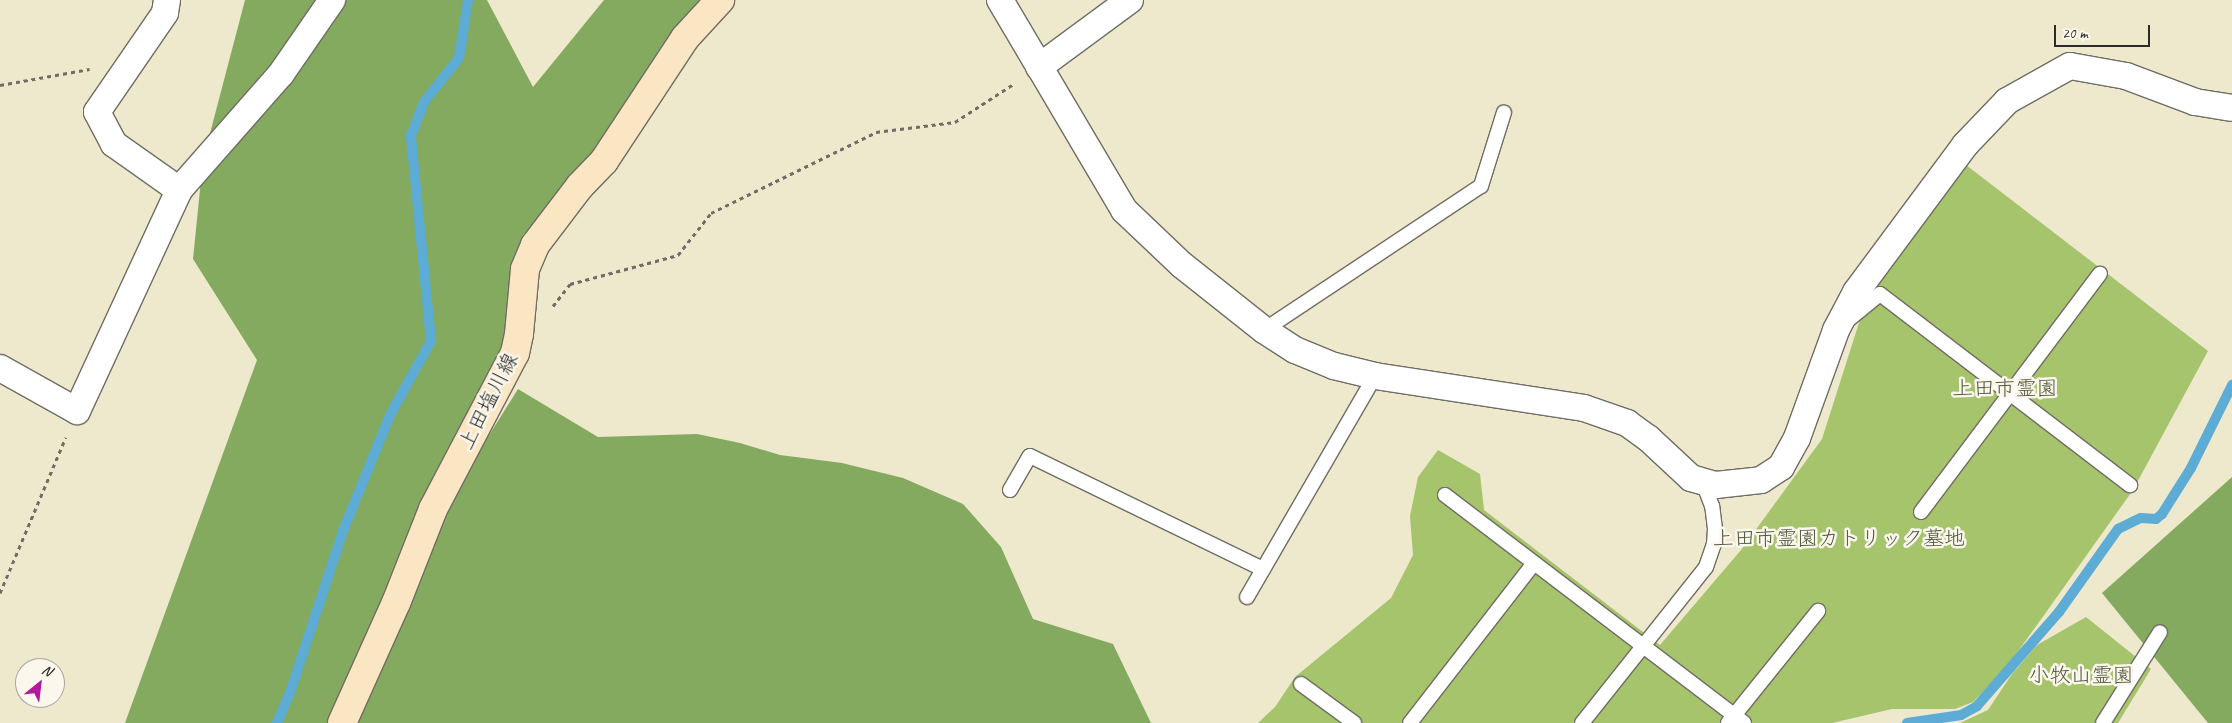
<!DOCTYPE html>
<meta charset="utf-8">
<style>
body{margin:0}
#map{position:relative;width:2232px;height:723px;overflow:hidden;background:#eee8cd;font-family:Caveat,"Klee One",sans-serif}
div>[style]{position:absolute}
.green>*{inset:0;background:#a5c46c}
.forest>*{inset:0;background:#84aa60}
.stream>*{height:10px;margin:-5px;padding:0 5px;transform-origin:5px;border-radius:5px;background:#5cacd6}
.path>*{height:3px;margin-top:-1.5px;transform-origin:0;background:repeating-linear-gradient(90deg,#6f6d64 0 4px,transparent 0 8px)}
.roads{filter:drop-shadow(1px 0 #6f6d64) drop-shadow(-1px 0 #6f6d64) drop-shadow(0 1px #6f6d64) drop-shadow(0 -1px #6f6d64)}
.service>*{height:14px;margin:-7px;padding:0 7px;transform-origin:7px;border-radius:7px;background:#fff}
.minor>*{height:26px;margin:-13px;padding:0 13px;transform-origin:13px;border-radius:13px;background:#fff}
.secondary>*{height:28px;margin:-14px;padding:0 14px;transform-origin:14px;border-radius:14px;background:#fbe6c3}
span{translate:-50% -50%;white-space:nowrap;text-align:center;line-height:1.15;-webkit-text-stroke:5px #fbf7ec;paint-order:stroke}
.park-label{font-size:21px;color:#50593e}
.street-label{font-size:21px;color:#2b2b2b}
.north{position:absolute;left:15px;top:658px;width:50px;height:50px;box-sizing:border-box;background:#fbf7ec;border:1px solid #a8a59f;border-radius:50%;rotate:29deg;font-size:14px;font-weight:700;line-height:20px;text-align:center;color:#2b2b2b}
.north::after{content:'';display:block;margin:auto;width:18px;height:22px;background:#b5179e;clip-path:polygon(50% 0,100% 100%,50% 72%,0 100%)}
.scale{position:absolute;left:2054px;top:25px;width:96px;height:22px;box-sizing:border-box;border:2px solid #2b2b2b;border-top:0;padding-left:6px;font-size:15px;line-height:18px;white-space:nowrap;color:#2b2b2b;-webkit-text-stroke:4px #fbf7ec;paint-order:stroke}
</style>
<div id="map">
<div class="green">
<i style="clip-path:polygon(1966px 165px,2208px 351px,2133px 490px,2007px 667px,1973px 702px,1955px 709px,1892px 709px,1832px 723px,1258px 723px,1275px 707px,1295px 677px,1391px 598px,1413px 555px,1410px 516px,1418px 477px,1438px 450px,1480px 474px,1484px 510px,1660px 645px,1741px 550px,1822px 439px,1864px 307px,1882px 277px)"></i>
<i style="clip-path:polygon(2086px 617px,2151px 669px,2118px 723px,1960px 723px,1988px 710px,2012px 674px,2037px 645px)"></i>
</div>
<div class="forest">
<i style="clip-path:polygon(245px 0,487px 0,533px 87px,604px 0,707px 0,598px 157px,523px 235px,510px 270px,507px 350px,332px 723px,125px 723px,257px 360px,193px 259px,203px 160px)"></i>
<i style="clip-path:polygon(518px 389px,598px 437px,697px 434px,740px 443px,780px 455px,842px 463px,903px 478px,963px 504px,1001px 547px,1033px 619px,1113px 644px,1151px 723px,355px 723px,442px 510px)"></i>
<i style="clip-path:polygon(2232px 477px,2232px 723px,2208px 723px,2102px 593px)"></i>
</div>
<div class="stream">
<i style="left:277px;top:723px;width:36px;rotate:-67deg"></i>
<i style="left:291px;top:690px;width:167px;rotate:-71.9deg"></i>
<i style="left:343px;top:531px;width:125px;rotate:-67.9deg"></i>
<i style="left:390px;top:415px;width:85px;rotate:-61deg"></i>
<i style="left:431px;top:341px;width:206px;rotate:-95.6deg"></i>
<i style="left:411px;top:136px;width:36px;rotate:-69deg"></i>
<i style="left:424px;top:102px;width:56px;rotate:-51.5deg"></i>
<i style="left:459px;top:58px;width:59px;rotate:-81.2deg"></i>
<i style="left:1907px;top:723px;width:55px;rotate:-8.4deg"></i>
<i style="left:1961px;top:715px;width:18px;rotate:-29deg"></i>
<i style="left:1977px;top:706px;width:125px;rotate:-48.9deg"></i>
<i style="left:2059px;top:612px;width:102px;rotate:-54.6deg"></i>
<i style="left:2118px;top:529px;width:25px;rotate:-26deg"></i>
<i style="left:2141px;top:518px;width:15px;rotate:4deg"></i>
<i style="left:2156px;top:519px;width:8px;rotate:-40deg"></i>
<i style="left:2162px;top:514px;width:54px;rotate:-57.8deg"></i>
<i style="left:2191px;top:468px;width:93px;rotate:-63.7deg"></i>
</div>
<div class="path">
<i style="left:0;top:85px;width:91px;rotate:-10.1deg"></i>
<i style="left:553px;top:306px;width:28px;rotate:-52deg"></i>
<i style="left:570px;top:284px;width:112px;rotate:-15deg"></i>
<i style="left:678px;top:255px;width:53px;rotate:-51.8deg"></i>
<i style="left:711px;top:213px;width:184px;rotate:-26.1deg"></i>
<i style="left:876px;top:132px;width:80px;rotate:-7.2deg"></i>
<i style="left:955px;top:122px;width:72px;rotate:-33deg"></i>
<i style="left:0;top:593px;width:169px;rotate:-67.1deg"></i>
</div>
<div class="roads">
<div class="service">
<i style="left:1848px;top:320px;width:41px;rotate:-39.1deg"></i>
<i style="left:1880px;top:294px;width:315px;rotate:37.4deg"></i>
<i style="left:1264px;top:330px;width:260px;rotate:-33.6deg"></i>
<i style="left:1481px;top:186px;width:77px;rotate:-72.7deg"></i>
<i style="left:1010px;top:490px;width:39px;rotate:-60deg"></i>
<i style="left:1030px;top:456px;width:259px;rotate:25.9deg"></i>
<i style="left:1445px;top:495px;width:376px;rotate:37.3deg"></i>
<i style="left:1921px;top:512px;width:298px;rotate:-53.1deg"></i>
<i style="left:1247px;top:597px;width:255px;rotate:-59.9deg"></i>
<i style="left:1301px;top:684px;width:66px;rotate:36.3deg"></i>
<i style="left:1410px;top:723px;width:202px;rotate:-52.2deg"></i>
<i style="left:1582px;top:723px;width:199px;rotate:-51.5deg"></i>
<i style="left:1706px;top:567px;width:24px;rotate:-71deg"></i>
<i style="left:1714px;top:544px;width:15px;rotate:-86deg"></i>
<i style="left:1715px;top:529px;width:23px;rotate:-97deg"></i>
<i style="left:1712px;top:506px;width:25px;rotate:-111deg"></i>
<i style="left:1728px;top:723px;width:144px;rotate:-51.2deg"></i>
<i style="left:2103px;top:723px;width:107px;rotate:-57.9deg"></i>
</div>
<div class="minor">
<i style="left:167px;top:0;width:13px;rotate:99deg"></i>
<i style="left:165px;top:13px;width:120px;rotate:124.5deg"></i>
<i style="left:97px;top:112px;width:36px;rotate:62deg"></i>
<i style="left:114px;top:144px;width:80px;rotate:35.3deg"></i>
<i style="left:1000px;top:0;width:244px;rotate:59.4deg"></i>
<i style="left:1124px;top:210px;width:80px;rotate:43.5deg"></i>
<i style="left:1182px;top:265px;width:105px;rotate:38.4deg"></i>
<i style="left:1264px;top:330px;width:37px;rotate:33deg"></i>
<i style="left:1295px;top:350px;width:42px;rotate:22.3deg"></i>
<i style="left:1334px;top:366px;width:42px;rotate:13.7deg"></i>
<i style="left:1375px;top:376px;width:211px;rotate:8.7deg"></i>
<i style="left:1584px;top:408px;width:46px;rotate:19.2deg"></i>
<i style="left:1627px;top:423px;width:26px;rotate:36deg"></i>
<i style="left:1648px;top:438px;width:59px;rotate:42.9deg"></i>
<i style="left:1691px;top:478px;width:26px;rotate:16deg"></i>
<i style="left:1716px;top:485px;width:45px;rotate:-6.3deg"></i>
<i style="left:1761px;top:480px;width:24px;rotate:-33deg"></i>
<i style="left:1781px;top:467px;width:33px;rotate:-61deg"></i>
<i style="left:1797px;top:438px;width:115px;rotate:-70.1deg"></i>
<i style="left:1836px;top:330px;width:43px;rotate:-62.2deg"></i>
<i style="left:1856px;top:292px;width:183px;rotate:-53.4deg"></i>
<i style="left:1965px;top:145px;width:61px;rotate:-46.3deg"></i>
<i style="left:2007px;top:101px;width:72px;rotate:-29.1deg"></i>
<i style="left:2070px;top:66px;width:57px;rotate:10.1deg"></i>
<i style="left:2126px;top:76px;width:74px;rotate:20.6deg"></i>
<i style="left:2195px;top:102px;width:37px;rotate:9deg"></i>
<i style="left:1039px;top:67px;width:113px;rotate:-36.4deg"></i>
<i style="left:0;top:368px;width:88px;rotate:29.2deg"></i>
<i style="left:77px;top:411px;width:243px;rotate:-65.2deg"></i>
<i style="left:179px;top:190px;width:154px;rotate:-48.7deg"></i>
<i style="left:281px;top:74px;width:90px;rotate:-55.4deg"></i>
</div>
<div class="secondary">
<i style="left:342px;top:723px;width:132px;rotate:-65.8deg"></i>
<i style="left:396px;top:603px;width:101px;rotate:-68.5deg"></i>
<i style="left:433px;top:509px;width:176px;rotate:-62.3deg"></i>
<i style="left:515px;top:353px;width:19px;rotate:-78deg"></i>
<i style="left:519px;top:334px;width:65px;rotate:-84.7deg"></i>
<i style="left:525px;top:269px;width:26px;rotate:-67deg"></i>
<i style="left:535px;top:245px;width:74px;rotate:-52.7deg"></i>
<i style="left:580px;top:186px;width:35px;rotate:-46deg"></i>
<i style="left:604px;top:161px;width:147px;rotate:-56.6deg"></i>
<i style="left:685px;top:38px;width:52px;rotate:-47.4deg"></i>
</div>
</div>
<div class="park-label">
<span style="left:2005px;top:388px">上田市霊園</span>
<span style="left:1839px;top:538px">上田市霊園カトリック墓地</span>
<span style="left:2081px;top:675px">小牧山霊園</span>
</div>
<div class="street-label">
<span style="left:488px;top:401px;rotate:-63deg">上田塩川線</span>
</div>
<div class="north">N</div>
<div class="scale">20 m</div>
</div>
